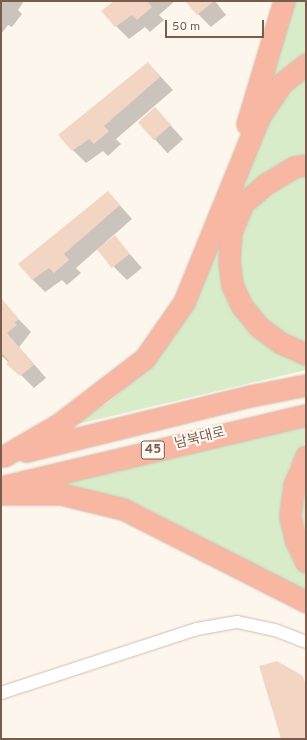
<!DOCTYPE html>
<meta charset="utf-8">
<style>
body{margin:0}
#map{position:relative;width:307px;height:740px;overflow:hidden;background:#fdf6ec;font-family:Overpass,"Noto Sans KR",sans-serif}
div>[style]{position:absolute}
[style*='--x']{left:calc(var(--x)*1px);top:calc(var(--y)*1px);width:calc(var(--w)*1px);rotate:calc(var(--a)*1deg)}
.green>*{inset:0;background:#d8ecc9}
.shadow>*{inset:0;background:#0003;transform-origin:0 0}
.building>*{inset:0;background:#f3d5c3;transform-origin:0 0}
.roads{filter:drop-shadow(0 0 1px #d1beb0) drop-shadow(0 0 1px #d1beb0)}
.street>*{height:12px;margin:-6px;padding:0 6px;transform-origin:6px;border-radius:6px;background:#fff}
.highway>*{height:21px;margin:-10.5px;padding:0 10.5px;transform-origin:10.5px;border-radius:10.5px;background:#f7b7a3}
span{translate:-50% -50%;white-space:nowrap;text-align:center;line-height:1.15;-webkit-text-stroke:4px #fffaf3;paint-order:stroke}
.shield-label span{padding:1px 3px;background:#fffaf3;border:1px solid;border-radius:3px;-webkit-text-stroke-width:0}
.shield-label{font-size:13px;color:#7a5c4d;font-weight:700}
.street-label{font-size:14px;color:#7a5c4d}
.frame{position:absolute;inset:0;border:2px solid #7a5c4d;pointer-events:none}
.scale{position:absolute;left:165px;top:20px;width:99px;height:18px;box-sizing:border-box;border:2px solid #7a5c4d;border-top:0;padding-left:5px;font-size:12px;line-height:14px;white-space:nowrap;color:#7a5c4d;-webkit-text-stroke:3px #fffaf3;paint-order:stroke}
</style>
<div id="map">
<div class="green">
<div style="clip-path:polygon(294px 1px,306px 1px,306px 55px,272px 83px,268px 81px)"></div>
<div style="clip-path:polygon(306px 71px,306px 158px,241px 197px,230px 291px,306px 359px,306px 370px,74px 425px,109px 402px,148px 367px,267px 114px)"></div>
<div style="clip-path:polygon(306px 172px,306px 348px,287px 340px,252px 308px,240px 282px,239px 247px,253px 207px,274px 187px)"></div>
<div style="clip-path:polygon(306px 426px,306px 441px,289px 468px,285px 484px,297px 565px,306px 576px,306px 592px,143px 507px,115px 497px,50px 484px)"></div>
<div style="clip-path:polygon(306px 479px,306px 535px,301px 511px)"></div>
</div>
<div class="shadow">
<div style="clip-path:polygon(1px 1px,24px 1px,18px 10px,22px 14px,12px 27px,8px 25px,1px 34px)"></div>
<div style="clip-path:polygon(115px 1px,175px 1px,159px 15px,164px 20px,150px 32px,145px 27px,129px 39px,116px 26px)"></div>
<div style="clip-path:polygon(185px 1px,215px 1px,226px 15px,211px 27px)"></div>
<div style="clip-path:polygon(148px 63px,173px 90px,116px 139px,121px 144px,108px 156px,103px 151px,86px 163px,73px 150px)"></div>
<div style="left:155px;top:108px;width:42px;height:21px;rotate:48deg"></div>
<div style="clip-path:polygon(108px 192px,132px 219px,76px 268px,81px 273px,67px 285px,62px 280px,45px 292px,32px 279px)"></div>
<div style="clip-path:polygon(115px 237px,142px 268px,127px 280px,114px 267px)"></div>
<div style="clip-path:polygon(5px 305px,31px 332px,19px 347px,46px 378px,34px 388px,3px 357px,1px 358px,1px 309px)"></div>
</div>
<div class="building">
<div style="clip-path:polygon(114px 1px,147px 1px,152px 7px,137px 20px,132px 15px,115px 27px,101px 11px)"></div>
<div style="clip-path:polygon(185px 1px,214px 1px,197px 15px)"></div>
<div style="clip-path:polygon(148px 62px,160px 77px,104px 126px,109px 131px,94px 144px,89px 139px,72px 151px,58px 135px)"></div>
<div style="left:155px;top:107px;width:24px;height:23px;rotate:48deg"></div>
<div style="clip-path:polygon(108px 191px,120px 205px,64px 254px,69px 260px,54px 273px,49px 268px,32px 280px,18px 264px)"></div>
<div style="left:115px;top:235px;width:24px;height:23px;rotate:52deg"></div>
<div style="clip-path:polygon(1px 298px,19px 319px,14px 323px,17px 325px,7px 333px,34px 365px,20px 376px,6px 364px,9px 361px,1px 352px)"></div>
<div style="clip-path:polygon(277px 661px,303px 676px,306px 686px,306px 739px,281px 739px,259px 666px)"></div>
</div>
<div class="roads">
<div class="street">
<div style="--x:1;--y:693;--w:206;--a:-18.1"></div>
<div style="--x:197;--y:629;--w:41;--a:-9.9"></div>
<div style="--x:237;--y:622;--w:39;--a:12"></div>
<div style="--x:275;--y:630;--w:33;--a:21"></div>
</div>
<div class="highway">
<div style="--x:247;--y:124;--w:128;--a:-73.3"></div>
<div style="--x:306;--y:165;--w:12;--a:171"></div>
<div style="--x:294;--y:167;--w:31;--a:149"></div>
<div style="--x:267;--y:183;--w:31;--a:140"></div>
<div style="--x:243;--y:203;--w:31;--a:112"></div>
<div style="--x:231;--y:232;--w:29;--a:94"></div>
<div style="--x:229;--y:261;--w:24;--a:83"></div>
<div style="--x:232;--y:285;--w:23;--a:65"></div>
<div style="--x:242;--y:306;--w:27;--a:51"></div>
<div style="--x:259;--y:327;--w:27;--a:36"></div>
<div style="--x:281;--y:343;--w:27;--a:24"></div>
<div style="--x:26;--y:451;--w:231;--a:-13.8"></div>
<div style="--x:250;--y:396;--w:57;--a:-11.1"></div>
<div style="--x:4;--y:456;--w:64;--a:-30.2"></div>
<div style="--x:59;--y:424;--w:108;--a:-37.5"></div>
<div style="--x:145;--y:358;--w:68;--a:-55.1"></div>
<div style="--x:184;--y:302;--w:200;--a:-67.9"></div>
<div style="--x:259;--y:117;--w:41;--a:-55.9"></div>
<div style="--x:282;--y:83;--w:31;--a:-38"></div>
<div style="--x:306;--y:456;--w:32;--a:112"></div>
<div style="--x:294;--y:486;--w:30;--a:98"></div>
<div style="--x:290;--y:516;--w:26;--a:77"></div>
<div style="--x:296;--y:541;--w:23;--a:65"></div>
<div style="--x:5;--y:486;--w:309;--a:-13.3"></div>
<div style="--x:1;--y:494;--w:60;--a:0"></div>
<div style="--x:61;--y:494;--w:64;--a:13.6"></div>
<div style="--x:123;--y:509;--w:205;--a:26.9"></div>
</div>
</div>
<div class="shield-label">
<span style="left:153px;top:450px">45</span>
</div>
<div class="street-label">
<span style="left:200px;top:439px;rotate:-14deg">남북대로</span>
</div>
<div class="frame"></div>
<div class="scale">50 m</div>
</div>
